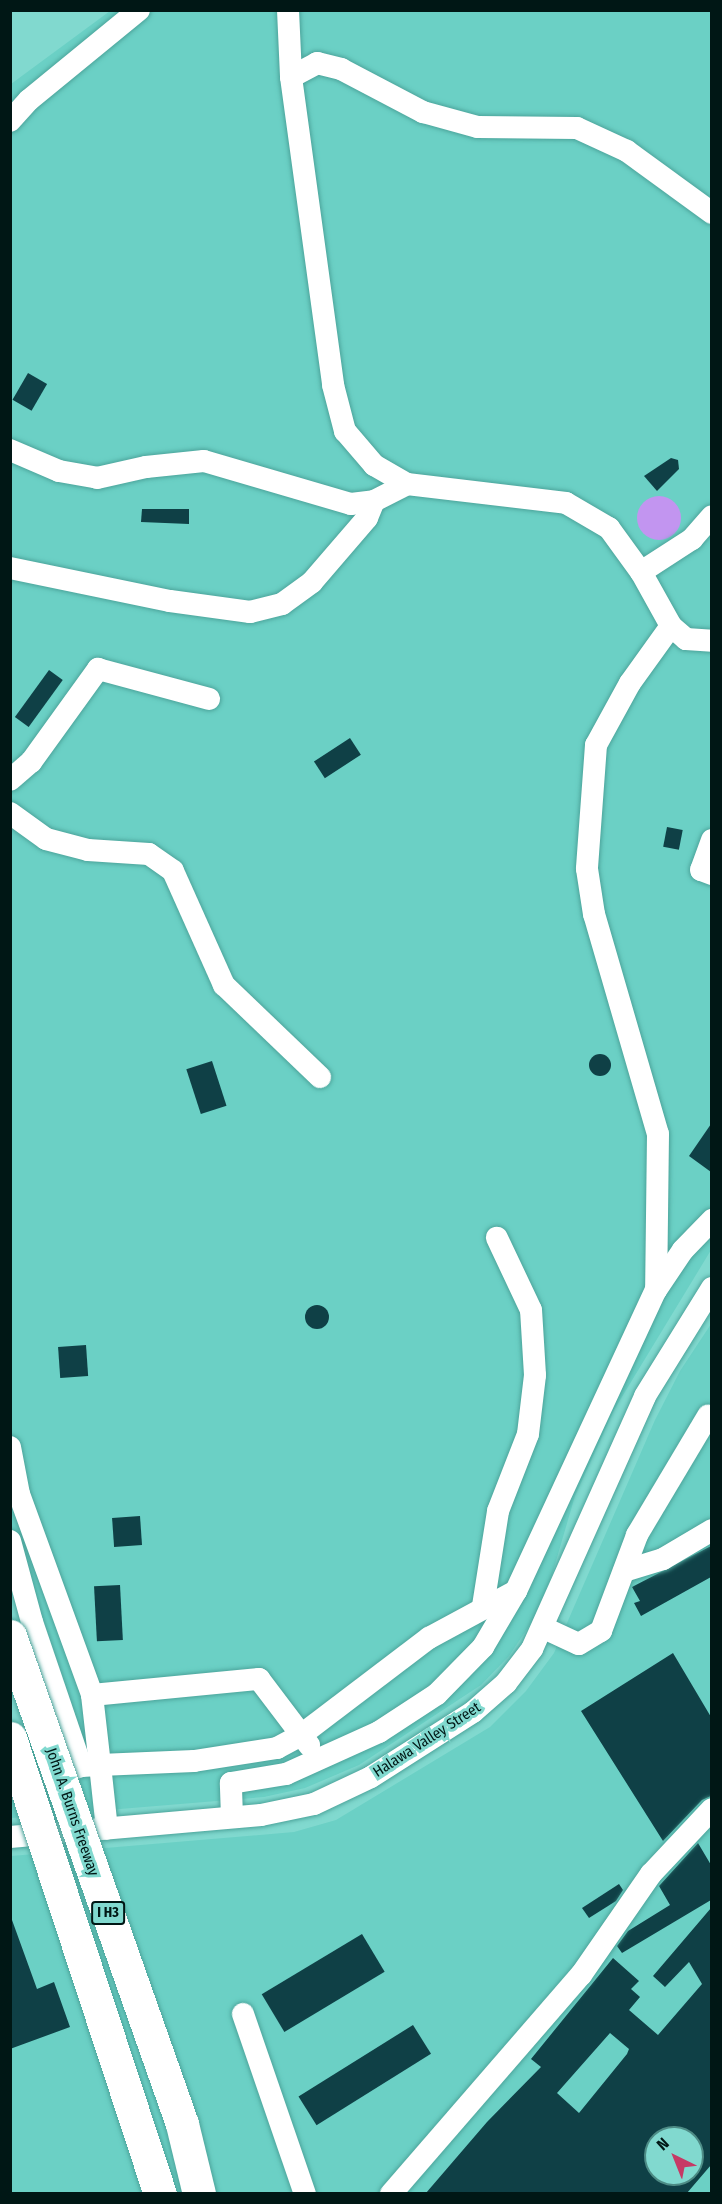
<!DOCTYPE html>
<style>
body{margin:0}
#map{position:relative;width:722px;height:2204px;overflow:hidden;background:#81d9cf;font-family:"Fira Sans Condensed",sans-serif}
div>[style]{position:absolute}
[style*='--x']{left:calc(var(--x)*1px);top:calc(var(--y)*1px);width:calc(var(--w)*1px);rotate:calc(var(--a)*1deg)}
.built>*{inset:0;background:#6bd0c5}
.water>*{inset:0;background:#c295f0}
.round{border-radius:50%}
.building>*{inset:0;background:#0f4046;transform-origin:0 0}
.roads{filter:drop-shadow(0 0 2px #4ca49b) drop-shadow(0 0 2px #4ca49b)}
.minor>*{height:22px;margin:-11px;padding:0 11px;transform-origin:11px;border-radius:11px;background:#fff}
.bridges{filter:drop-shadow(0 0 2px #4ca49b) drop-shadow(0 0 2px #4ca49b)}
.highway-bridge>*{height:33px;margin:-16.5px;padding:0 16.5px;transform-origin:16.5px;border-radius:16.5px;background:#fff}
span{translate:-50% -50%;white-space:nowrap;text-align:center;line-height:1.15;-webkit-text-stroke:6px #81d9cf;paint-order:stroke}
.shield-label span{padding:2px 4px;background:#81d9cf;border:2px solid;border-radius:4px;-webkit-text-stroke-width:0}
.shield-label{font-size:14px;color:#001715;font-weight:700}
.street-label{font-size:15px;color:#001715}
.frame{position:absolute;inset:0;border:12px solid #001715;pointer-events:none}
.north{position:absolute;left:644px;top:2126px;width:60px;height:60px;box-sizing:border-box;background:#81d9cf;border:2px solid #4d8b85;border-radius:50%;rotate:317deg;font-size:16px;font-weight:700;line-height:24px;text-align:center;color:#001715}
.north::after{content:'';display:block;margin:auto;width:21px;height:27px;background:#c63965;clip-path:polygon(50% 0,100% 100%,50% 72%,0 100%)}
</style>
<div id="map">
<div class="built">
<div style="clip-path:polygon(110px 11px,711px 11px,711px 1250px,614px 1410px,575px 1496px,551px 1578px,533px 1620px,509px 1656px,481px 1685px,359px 1765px,305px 1788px,264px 1797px,11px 1818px,11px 1773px,74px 1753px,11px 1579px,11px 84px)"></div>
<div style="clip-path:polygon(evenodd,711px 1324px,711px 2193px,11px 2194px,11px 1856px,294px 1832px,336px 1820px,490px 1727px,526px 1691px,554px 1653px,655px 1420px,680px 1371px,711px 1324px,656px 2138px,692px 2138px,692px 2174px,656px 2174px,656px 2138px)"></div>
</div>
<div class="water">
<div class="round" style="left:637px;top:496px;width:44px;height:44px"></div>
</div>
<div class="building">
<div style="left:28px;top:373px;width:22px;height:31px;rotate:30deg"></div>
<div style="clip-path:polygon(671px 458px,678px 460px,679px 469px,657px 491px,644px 476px)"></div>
<div style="clip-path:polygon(142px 509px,189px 509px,189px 524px,141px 522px)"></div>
<div style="left:49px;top:670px;width:17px;height:58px;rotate:36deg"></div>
<div style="left:350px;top:738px;width:20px;height:43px;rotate:57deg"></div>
<div style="left:667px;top:827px;width:16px;height:20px;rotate:11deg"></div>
<div class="round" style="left:589px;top:1054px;width:22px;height:22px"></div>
<div style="left:212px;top:1061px;width:47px;height:27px;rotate:72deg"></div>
<div style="clip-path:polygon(711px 1124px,711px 1172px,689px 1156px)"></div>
<div class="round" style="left:305px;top:1305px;width:24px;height:24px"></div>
<div style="left:86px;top:1345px;width:31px;height:28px;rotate:86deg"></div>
<div style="left:140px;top:1516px;width:29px;height:28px;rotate:86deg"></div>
<div style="clip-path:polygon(711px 1546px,711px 1577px,641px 1616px,634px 1603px,640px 1601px,632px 1587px)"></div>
<div style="left:120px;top:1585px;width:55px;height:26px;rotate:87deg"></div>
<div style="clip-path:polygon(673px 1653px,711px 1717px,711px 1796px,702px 1800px,663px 1841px,581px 1711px)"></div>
<div style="clip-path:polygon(698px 1843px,711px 1865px,711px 1900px,622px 1953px,617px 1946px,628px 1931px,670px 1905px,659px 1886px)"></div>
<div style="clip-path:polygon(619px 1884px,623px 1890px,616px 1901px,589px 1918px,582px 1908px)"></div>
<div style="clip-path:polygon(evenodd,711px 1908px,711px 2165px,687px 2193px,426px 2193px,487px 2122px,541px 2067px,531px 2059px,613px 1958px,639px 1981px,631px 1989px,640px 1997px,629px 2010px,658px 2035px,702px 1984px,689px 1962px,665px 1987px,653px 1976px,711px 1908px,610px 2033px,629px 2049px,627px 2054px,579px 2113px,557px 2093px,610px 2033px,711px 1908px,656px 2138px,692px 2138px,692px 2174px,656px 2174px,656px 2138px)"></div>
<div style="clip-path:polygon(12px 1920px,37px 1989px,54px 1982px,70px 2027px,10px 2049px)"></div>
<div style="left:362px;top:1934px;width:44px;height:117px;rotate:59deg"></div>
<div style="left:413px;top:2025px;width:34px;height:135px;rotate:58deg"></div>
</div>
<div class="roads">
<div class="minor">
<div style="--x:288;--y:10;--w:67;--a:87.4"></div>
<div style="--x:291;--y:77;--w:311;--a:82.2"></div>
<div style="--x:333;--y:385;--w:48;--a:75.4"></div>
<div style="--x:345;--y:431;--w:45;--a:49.5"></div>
<div style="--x:374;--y:465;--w:38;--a:30"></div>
<div style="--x:407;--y:484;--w:160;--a:6.8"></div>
<div style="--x:566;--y:503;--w:50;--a:30.2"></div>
<div style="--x:609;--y:528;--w:54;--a:54"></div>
<div style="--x:641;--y:572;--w:62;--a:60.9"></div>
<div style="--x:671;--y:626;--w:70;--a:125.7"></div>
<div style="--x:630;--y:683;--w:71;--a:118.7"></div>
<div style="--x:596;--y:745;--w:124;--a:94.2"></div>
<div style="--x:587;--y:869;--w:46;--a:81.2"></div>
<div style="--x:594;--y:914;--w:229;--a:73.8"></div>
<div style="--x:658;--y:1134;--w:156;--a:90.7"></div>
<div style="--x:291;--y:77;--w:30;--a:-28"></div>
<div style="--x:317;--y:63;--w:25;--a:14"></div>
<div style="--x:341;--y:69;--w:93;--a:27.7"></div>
<div style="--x:423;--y:112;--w:57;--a:15.3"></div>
<div style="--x:478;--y:127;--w:99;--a:0.6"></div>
<div style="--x:577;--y:128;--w:55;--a:24.7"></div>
<div style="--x:627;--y:151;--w:105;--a:36.1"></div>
<div style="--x:10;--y:121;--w:28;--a:-48"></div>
<div style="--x:29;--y:100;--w:142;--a:-39.3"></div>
<div style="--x:10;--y:450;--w:53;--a:23.2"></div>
<div style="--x:59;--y:471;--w:39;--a:10"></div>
<div style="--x:97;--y:478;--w:50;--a:-12.7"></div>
<div style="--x:146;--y:467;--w:58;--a:-5.9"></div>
<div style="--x:204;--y:461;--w:153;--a:16.3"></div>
<div style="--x:351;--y:504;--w:23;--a:-7"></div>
<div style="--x:374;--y:501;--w:37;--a:-27"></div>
<div style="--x:10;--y:568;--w:163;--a:11.7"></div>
<div style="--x:170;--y:601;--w:81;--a:7.8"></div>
<div style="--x:250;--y:612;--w:33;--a:-14"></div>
<div style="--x:282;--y:604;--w:37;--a:-36"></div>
<div style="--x:312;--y:582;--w:84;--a:-49.3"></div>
<div style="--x:367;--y:518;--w:18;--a:-68"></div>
<div style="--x:641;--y:572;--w:61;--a:-32.9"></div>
<div style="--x:692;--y:539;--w:30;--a:-49"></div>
<div style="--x:671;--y:626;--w:20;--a:41"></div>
<div style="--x:686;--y:639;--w:26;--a:4"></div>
<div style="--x:10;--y:780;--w:28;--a:-41"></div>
<div style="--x:31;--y:762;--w:115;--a:-54.2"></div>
<div style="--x:98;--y:669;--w:115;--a:15.1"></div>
<div style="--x:10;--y:813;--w:44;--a:35.8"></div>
<div style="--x:46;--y:839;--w:43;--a:14.7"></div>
<div style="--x:88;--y:850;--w:61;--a:3.8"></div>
<div style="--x:149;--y:854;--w:29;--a:35"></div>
<div style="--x:173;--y:871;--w:125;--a:65.9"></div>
<div style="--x:224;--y:985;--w:133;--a:43.8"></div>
<div style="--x:712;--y:840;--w:32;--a:110"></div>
<div style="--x:701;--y:870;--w:12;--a:20"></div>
<div style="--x:10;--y:1447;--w:48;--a:79.2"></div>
<div style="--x:19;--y:1494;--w:214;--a:70"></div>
<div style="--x:92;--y:1695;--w:70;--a:83.5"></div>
<div style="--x:100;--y:1765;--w:94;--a:-2.4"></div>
<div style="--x:194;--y:1761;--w:84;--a:-8.9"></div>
<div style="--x:277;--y:1748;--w:27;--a:-28"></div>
<div style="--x:301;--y:1735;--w:161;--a:-37.2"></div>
<div style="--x:429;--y:1638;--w:99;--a:-28.4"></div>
<div style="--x:10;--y:1541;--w:84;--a:74.8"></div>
<div style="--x:32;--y:1622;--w:152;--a:71.2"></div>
<div style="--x:624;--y:1571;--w:41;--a:-17.1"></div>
<div style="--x:663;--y:1559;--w:57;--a:-30.6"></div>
<div style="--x:483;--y:1606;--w:96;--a:-81"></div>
<div style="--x:498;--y:1511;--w:83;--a:-68.7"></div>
<div style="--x:528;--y:1434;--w:59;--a:-83.2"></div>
<div style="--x:535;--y:1375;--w:65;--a:-93.5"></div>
<div style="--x:531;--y:1310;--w:80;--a:-115.3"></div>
<div style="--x:544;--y:1628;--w:38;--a:25"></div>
<div style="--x:579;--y:1644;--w:26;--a:-31"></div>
<div style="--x:601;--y:1631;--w:103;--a:-69.4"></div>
<div style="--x:637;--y:1535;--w:139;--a:-59.2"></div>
<div style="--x:92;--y:1695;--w:168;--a:-5.5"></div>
<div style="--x:259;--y:1679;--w:83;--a:52.9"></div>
<div style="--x:12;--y:1789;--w:73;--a:-18.4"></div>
<div style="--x:81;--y:1766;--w:19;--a:-3"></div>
<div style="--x:100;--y:1765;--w:64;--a:83.8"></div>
<div style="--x:232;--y:1817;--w:34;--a:-92"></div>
<div style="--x:231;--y:1783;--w:56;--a:-9.3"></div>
<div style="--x:286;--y:1774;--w:102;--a:-24.3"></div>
<div style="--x:379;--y:1732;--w:69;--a:-33.2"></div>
<div style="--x:437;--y:1694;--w:66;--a:-45.6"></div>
<div style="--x:483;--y:1647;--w:65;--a:-59.5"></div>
<div style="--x:516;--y:1591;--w:332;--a:-65.1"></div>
<div style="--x:656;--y:1290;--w:48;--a:-56"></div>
<div style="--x:683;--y:1250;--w:42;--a:-46"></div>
<div style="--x:10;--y:1837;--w:252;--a:-5"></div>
<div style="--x:261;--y:1815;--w:54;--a:-11.7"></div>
<div style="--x:314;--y:1804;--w:63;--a:-25.3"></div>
<div style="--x:371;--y:1777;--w:121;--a:-32.5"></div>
<div style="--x:473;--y:1712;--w:44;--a:-41.3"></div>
<div style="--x:506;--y:1683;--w:43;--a:-52.6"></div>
<div style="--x:532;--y:1649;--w:277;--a:-65.9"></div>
<div style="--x:645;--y:1396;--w:127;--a:-58.2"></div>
<div style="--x:243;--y:2014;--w:190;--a:71"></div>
<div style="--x:391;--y:2194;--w:290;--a:-49.1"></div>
<div style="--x:581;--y:1975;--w:123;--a:-55.3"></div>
<div style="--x:651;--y:1874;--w:89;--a:-46.8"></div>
</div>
</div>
<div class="bridges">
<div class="highway-bridge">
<div style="--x:10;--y:1636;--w:517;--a:70.58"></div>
<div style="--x:182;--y:2124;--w:72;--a:76.3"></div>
<div style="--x:10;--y:1738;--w:480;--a:71.8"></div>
</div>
</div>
<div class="shield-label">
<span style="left:108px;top:1913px">I H3</span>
</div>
<div class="street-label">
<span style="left:427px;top:1740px;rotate:-33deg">Halawa Valley Street</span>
<span style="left:72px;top:1812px;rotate:71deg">John A. Burns Freeway</span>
</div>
<div class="frame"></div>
<div class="north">N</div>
</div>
